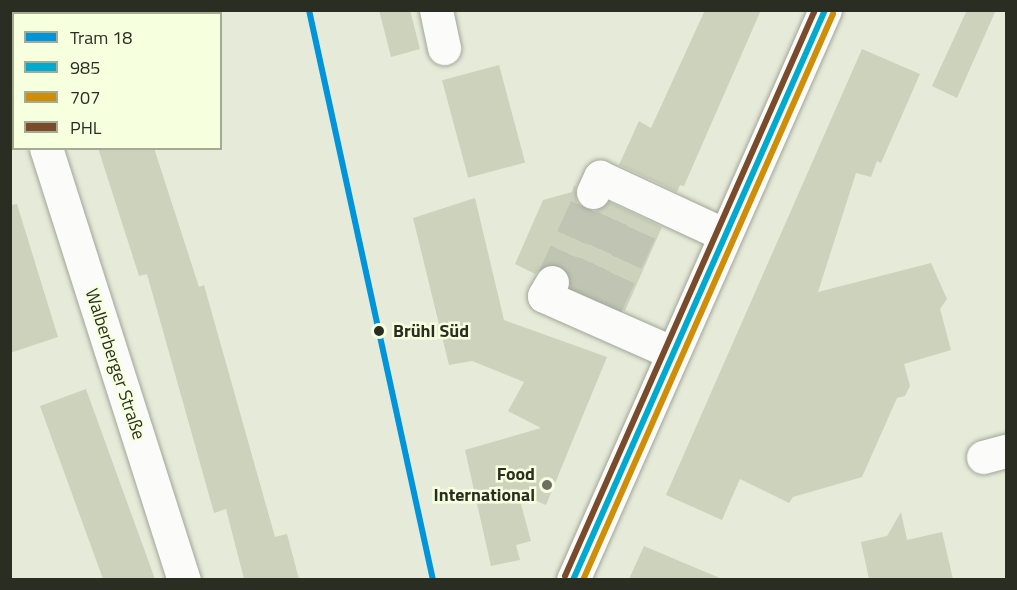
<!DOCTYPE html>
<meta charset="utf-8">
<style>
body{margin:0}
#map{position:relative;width:1017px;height:590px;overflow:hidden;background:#e6ead8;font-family:"Titillium Web",sans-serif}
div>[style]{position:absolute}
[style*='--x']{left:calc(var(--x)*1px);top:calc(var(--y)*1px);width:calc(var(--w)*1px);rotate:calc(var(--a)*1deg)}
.building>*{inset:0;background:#cdd2bc;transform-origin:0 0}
.minor-tunnel>*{height:33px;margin-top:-16.5px;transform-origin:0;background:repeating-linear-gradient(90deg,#c0c4b3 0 33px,transparent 0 49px)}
.roads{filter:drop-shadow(0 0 2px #a2a598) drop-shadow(0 0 2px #a2a598)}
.minor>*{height:33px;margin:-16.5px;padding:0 16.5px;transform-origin:16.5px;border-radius:16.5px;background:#fbfcf9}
.bus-1>*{height:6px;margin:-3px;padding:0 3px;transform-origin:3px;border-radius:3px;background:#00a9ce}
.bus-2>*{height:6px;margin:-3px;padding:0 3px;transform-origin:3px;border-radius:3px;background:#ce8e07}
.bus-3>*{height:6px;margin:-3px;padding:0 3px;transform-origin:3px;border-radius:3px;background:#7a4b2a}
.tram-1>*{height:6px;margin:-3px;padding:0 3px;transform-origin:3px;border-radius:3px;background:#0095da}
.dots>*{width:16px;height:16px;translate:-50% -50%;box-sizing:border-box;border:3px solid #f6ffde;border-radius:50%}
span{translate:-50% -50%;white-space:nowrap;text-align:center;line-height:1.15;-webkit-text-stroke:5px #f6ffde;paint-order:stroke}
.stop-label{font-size:18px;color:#2a2d21;font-weight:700}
.left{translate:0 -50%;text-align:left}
.street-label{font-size:18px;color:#2a2d21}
.poi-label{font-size:18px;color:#2a2d21;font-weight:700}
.right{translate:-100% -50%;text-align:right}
.frame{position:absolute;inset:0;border:12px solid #2a2d21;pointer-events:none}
.legend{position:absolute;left:12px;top:12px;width:210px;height:138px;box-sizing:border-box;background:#f6ffde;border:2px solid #a4ab92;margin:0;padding:8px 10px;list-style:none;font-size:18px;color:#2a2d21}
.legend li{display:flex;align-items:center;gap:12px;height:30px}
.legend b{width:30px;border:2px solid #a4ab92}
</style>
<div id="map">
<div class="building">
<div style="clip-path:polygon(379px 10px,410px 10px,420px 49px,391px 57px)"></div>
<div style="clip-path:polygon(705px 10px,761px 10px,684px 186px,680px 185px,677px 192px,619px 165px,639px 121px,651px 128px)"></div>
<div style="clip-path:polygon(967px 10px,996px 10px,957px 98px,932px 86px)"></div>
<div style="clip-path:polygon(862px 49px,920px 74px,881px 163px,877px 161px,871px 177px,856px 173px,818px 292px,931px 263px,947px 299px,940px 309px,951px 350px,904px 364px,910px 386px,905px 396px,897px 398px,862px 477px,793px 497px,789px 503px,740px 479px,722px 520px,666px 495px)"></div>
<div style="left:499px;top:65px;width:101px;height:59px;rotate:75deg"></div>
<div style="clip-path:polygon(98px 148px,154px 148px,199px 287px,204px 285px,275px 537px,287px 534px,299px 579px,244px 579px,226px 509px,214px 513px,147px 274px,139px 276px)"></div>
<div style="clip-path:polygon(575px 184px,577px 202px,585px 209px,595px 211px,609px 202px,662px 227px,625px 311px,570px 287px,568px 273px,561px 266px,543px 266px,535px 274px,515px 264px,543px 200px,572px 192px)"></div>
<div style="clip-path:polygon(475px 198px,504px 320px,607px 357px,546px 505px,518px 493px,531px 541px,516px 545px,520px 560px,491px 566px,465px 450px,541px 428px,508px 411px,524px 382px,472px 361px,449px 365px,413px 218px)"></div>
<div style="clip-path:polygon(17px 204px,58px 337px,10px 353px,10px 205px)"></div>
<div style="clip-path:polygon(86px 389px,127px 502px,155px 579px,103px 579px,40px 406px)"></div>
<div style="clip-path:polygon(901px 512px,907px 540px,942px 532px,953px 579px,869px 579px,861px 542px,887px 536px)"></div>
<div style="clip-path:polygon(644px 546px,722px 579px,629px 579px)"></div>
</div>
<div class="minor-tunnel">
<div style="--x:552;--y:282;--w:99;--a:-65.5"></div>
<div style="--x:579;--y:293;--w:98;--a:-66"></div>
<div style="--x:606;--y:306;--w:99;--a:-65.5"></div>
</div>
<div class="roads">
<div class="minor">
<div style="--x:436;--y:10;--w:39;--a:78"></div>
<div style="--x:10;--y:39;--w:11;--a:68"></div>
<div style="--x:46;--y:148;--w:454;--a:72.3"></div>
<div style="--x:593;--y:192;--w:17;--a:-65"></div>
<div style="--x:600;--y:177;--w:136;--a:24.9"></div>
<div style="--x:552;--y:282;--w:16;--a:120"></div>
<div style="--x:544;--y:296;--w:139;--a:23.8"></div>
<div style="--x:983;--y:457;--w:24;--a:-15"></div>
<div style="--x:573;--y:580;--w:623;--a:-66.15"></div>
</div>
</div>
<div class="bus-1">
<div style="--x:573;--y:580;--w:623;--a:-66.15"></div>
</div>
<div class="bus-2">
<div style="--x:583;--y:580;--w:619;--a:-66.17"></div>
</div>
<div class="bus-3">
<div style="--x:565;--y:576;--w:619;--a:-66.17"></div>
</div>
<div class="tram-1">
<div style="--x:309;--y:10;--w:583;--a:77.73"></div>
</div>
<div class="dots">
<div style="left:379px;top:331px;background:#2a2d21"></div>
<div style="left:547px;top:485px;background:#6c6f61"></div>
</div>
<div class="stop-label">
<span class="left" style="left:393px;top:331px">Brühl Süd</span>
</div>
<div class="street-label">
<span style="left:115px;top:364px;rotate:72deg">Walberberger Straße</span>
</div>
<div class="poi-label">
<span class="right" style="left:535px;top:485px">Food<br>International</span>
</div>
<div class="frame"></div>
<ul class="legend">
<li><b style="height:8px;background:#0095da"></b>Tram 18</li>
<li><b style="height:8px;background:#00a9ce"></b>985</li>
<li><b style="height:8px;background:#ce8e07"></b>707</li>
<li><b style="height:8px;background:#7a4b2a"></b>PHL</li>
</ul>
</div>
